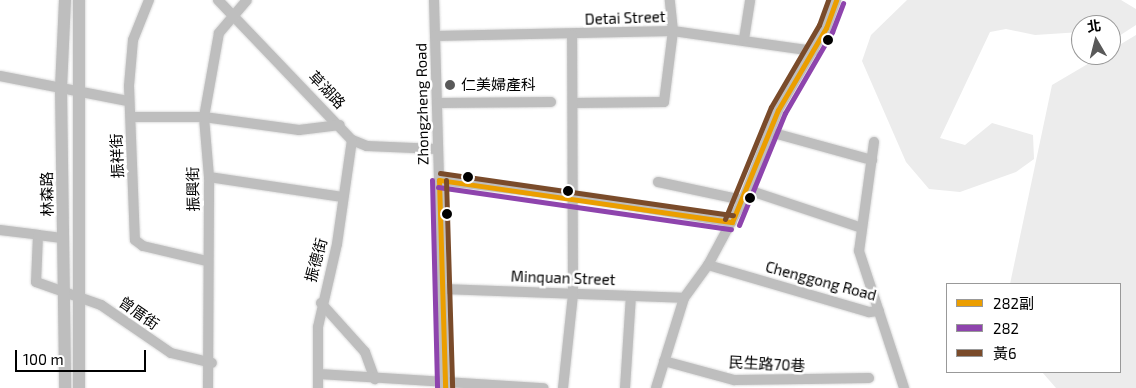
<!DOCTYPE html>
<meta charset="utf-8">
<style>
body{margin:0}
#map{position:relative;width:1136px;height:388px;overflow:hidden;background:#fff;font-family:"Exo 2","Noto Sans TC",sans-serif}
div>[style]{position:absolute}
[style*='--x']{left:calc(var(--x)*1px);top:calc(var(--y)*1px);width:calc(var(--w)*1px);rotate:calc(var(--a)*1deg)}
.green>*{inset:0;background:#ececec}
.roads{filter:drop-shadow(0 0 1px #dbdbdb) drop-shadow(0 0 1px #dbdbdb)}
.minor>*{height:10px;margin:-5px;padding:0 5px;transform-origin:5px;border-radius:5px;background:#bebebe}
.major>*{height:12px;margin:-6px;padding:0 6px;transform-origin:6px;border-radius:6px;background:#bebebe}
.bus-1>*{height:5px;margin:-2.5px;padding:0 2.5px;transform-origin:2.5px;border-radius:2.5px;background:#eb9e00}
.bus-2>*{height:5px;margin:-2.5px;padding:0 2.5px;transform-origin:2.5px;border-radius:2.5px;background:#8e44ad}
.bus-3>*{height:5px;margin:-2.5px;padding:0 2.5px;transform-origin:2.5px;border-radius:2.5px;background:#7a4b2a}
.dots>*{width:14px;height:14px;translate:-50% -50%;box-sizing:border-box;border:2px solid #fff;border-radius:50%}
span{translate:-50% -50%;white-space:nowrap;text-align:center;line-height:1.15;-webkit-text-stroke:5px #fff;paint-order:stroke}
.street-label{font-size:15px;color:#000}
.poi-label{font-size:15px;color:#000}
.left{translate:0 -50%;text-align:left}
.legend{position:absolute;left:946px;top:283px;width:175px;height:90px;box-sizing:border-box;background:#fff;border:1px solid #999;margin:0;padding:6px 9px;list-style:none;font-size:15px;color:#000}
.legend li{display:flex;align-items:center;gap:10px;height:25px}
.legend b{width:25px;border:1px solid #999}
.north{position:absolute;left:1071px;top:15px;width:50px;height:50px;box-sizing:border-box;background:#fff;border:1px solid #999;border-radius:50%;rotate:352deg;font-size:14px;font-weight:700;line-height:20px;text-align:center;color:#000}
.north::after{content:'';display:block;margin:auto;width:18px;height:22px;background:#595959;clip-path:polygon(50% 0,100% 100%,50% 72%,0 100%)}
.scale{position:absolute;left:15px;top:350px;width:131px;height:22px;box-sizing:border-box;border:2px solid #000;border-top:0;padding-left:6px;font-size:15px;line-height:18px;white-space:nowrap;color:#000;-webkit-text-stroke:4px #fff;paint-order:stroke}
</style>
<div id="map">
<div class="green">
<div style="clip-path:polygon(907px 0,1121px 0,1136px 9px,1136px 25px,1119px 36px,1111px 35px,1111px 25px,1081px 25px,1081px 32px,1035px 35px,1006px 29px,990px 32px,940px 138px,965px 145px,992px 123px,1033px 135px,1034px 159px,1016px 172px,960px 192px,929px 189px,906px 162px,862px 61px,871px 35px)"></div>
<div style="clip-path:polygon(1136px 35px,1136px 388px,1056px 388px,1042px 372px,1120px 372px,1120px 284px,1010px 284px,1052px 85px,1103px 55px,1111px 55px,1111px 50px)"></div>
</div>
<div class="roads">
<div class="minor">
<div style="--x:149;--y:0;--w:43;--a:111.8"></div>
<div style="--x:133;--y:40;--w:46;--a:95"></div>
<div style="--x:129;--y:86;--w:154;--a:87.8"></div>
<div style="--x:135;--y:240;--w:10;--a:37"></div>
<div style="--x:143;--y:246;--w:66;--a:13.2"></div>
<div style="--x:218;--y:0;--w:194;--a:46.3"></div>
<div style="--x:352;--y:140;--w:16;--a:22"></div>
<div style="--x:367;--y:146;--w:70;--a:2.5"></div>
<div style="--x:434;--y:0;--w:388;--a:88.4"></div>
<div style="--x:435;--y:36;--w:238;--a:-1.2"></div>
<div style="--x:673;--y:31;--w:142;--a:8.1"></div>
<div style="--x:744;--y:39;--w:39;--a:-81"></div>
<div style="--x:0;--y:76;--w:130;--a:11.1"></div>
<div style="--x:438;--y:103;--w:113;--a:-0.5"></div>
<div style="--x:573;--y:103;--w:91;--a:-0.6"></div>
<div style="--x:664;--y:102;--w:72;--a:-82.8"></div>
<div style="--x:673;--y:31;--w:31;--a:-96"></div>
<div style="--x:131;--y:117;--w:73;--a:0"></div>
<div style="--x:204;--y:117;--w:96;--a:7.8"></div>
<div style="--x:299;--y:130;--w:41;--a:-7"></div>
<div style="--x:770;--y:132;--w:106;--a:15.4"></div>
<div style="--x:874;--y:142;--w:110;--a:97.8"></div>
<div style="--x:859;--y:251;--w:144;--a:71.8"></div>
<div style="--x:209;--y:177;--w:135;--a:8.5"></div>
<div style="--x:439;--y:180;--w:135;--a:6.8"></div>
<div style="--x:573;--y:196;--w:161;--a:9.3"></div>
<div style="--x:658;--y:182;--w:87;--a:12"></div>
<div style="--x:748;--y:190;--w:117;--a:18.4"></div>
<div style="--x:0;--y:230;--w:38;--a:7"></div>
<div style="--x:38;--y:235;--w:47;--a:92.4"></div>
<div style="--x:36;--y:282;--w:69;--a:19.5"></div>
<div style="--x:101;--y:305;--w:85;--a:34.4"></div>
<div style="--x:171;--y:353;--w:42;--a:13.7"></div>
<div style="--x:38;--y:235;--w:26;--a:7"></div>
<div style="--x:708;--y:265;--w:168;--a:16.3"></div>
<div style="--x:869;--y:312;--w:10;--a:-6"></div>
<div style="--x:441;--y:289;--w:243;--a:2.1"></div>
<div style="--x:321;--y:303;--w:66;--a:48.1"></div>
<div style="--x:365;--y:352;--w:29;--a:70"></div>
<div style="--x:664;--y:361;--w:73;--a:15.2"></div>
<div style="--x:734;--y:380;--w:135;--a:-0.8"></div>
<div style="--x:319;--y:374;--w:225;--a:3.6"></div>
<div style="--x:208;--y:388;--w:211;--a:-89.7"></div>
<div style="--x:209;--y:177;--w:60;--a:-94.8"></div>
<div style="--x:204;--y:117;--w:85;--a:-79.9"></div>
<div style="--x:219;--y:33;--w:43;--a:-49.7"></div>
<div style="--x:318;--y:388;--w:61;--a:-90"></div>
<div style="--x:318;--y:327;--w:85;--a:-77.1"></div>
<div style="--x:337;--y:244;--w:105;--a:-81.8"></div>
<div style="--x:563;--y:388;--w:95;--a:-83.9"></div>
<div style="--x:573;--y:294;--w:259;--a:-90.2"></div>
<div style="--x:625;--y:388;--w:92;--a:-86.3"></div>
<div style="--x:656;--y:388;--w:94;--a:-72.7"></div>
<div style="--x:684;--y:298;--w:41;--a:-54"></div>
<div style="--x:708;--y:265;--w:74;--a:-61.7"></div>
<div style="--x:743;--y:200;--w:97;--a:-68.7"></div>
<div style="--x:778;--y:110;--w:95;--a:-59.7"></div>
<div style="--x:826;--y:28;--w:30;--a:-70"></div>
</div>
<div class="major">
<div style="--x:65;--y:0;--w:88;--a:92.6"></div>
<div style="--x:61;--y:88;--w:300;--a:89.2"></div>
<div style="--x:79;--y:388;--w:388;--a:-90"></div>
</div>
</div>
<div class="bus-1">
<div style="--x:439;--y:180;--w:296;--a:8.2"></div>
<div style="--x:439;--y:180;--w:208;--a:88.3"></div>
<div style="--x:732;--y:222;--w:121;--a:-67.7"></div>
<div style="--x:778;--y:110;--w:95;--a:-59.7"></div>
<div style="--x:826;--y:28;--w:30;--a:-70"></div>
</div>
<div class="bus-2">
<div style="--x:432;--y:180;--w:208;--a:88.6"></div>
<div style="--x:438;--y:187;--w:296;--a:8.2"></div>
<div style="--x:739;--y:225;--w:121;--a:-67.7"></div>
<div style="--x:785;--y:113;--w:94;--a:-59.9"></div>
<div style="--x:832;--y:32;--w:31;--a:-69"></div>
</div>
<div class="bus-3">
<div style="--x:440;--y:173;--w:296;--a:8.2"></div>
<div style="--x:446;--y:180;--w:208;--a:88.3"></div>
<div style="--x:725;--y:219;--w:121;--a:-67.7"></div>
<div style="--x:771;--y:107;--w:95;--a:-59.7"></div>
<div style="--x:819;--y:25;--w:27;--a:-70"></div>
</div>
<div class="dots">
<div style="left:828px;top:40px;background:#000"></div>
<div style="left:450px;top:85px;background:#595959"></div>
<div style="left:468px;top:177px;background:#000"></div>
<div style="left:568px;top:191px;background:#000"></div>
<div style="left:750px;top:198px;background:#000"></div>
<div style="left:447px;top:214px;background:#000"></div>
</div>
<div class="street-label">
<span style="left:625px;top:18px;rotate:-2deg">Detai Street</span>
<span style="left:327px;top:90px;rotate:46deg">草湖路</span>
<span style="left:422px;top:104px;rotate:-91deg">Zhongzheng Road</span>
<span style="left:117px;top:156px;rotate:-92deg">振祥街</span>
<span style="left:193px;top:189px;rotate:-91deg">振興街</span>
<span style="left:47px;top:194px;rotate:-91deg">林森路</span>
<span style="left:316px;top:260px;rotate:-75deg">振德街</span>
<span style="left:563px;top:278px;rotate:2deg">Minquan Street</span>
<span style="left:821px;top:281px;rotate:15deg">Chenggong Road</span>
<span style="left:139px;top:313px;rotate:35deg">曾厝街</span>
<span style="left:767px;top:364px;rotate:3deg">民生路70巷</span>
</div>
<div class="poi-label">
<span class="left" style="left:461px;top:85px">仁美婦產科</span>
</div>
<ul class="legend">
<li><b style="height:6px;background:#eb9e00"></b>282副</li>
<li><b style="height:6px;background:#8e44ad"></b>282</li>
<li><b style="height:6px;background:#7a4b2a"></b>黃6</li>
</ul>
<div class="north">北</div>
<div class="scale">100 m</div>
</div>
